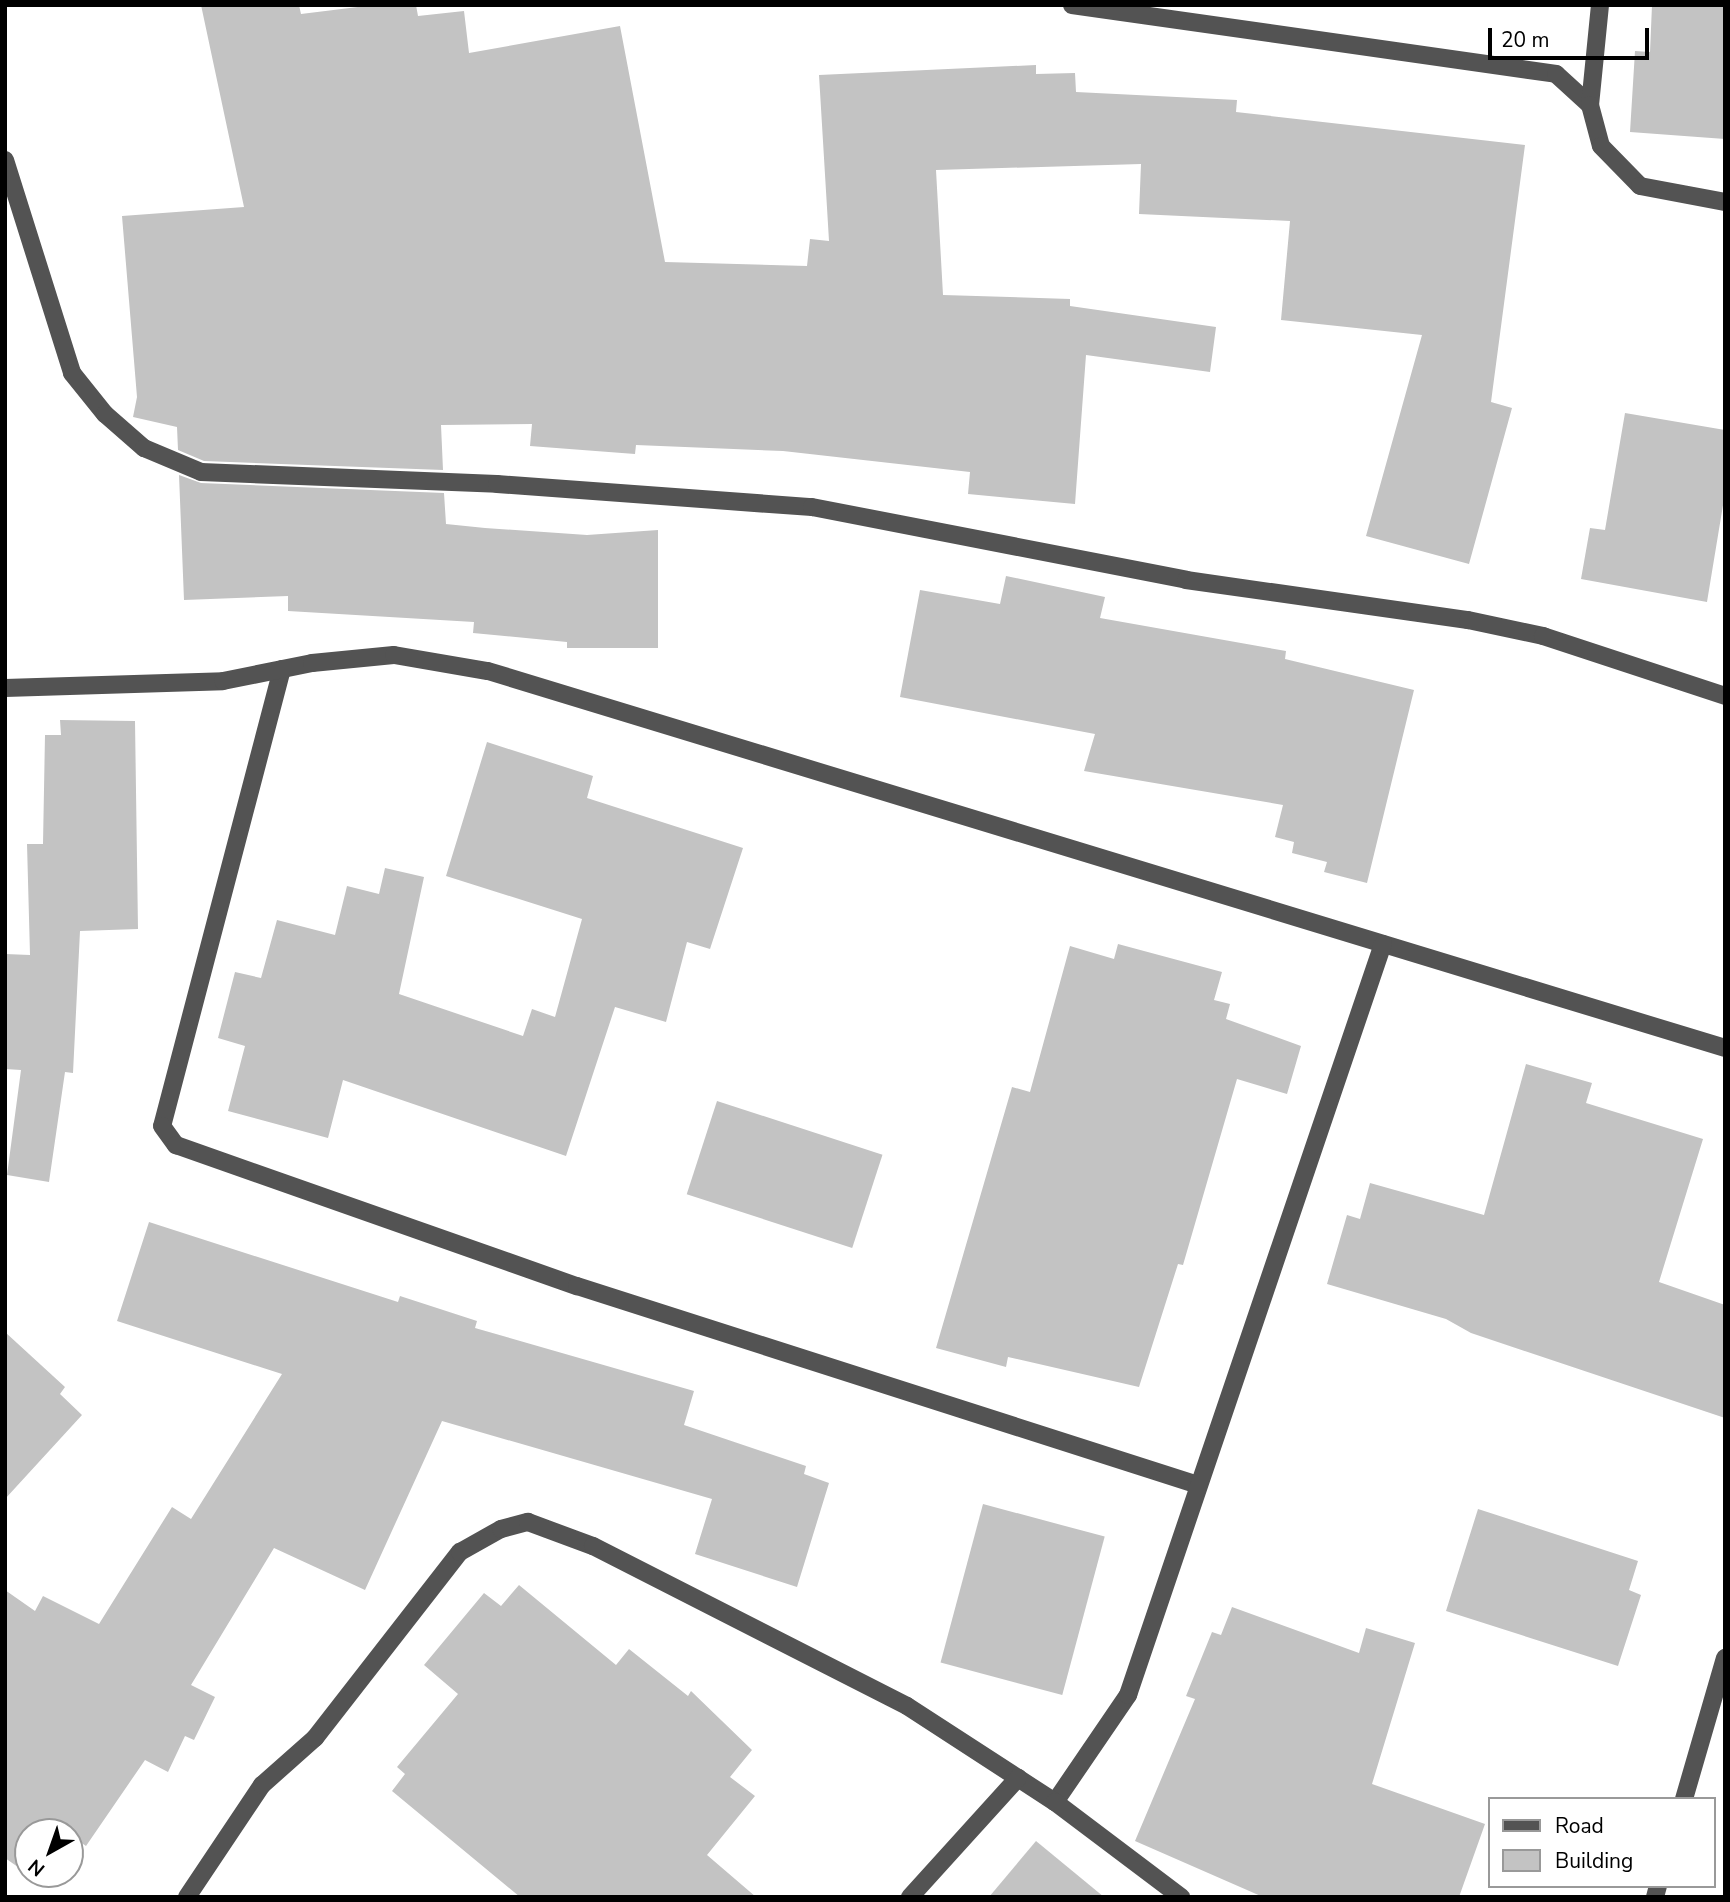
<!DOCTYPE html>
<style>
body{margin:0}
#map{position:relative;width:1730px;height:1902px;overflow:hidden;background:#fff;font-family:"Nunito Sans",sans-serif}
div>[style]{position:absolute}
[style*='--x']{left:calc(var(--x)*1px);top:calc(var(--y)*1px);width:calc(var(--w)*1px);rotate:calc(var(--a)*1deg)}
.building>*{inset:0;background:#c3c3c3;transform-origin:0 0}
.minor>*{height:18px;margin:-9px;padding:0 9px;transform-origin:9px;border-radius:9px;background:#535353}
span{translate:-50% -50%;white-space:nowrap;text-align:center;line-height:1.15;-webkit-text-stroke:7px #fff;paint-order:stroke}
.frame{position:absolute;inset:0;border:7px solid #000;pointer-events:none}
.legend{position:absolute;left:1488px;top:1797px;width:228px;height:91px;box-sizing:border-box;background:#fff;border:2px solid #999;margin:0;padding:9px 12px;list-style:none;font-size:21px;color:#000}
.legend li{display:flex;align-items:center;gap:14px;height:35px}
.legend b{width:35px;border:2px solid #999}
.north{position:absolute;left:14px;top:1818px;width:70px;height:70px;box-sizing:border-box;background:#fff;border:2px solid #999;border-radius:50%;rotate:220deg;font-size:19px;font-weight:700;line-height:28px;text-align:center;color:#000}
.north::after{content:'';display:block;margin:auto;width:24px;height:32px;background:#000;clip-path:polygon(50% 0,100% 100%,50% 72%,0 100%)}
.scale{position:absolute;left:1488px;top:28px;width:161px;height:32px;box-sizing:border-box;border:4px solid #000;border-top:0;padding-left:9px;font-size:21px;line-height:24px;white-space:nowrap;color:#000;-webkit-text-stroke:5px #fff;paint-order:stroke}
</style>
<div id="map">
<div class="building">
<div style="clip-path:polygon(201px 5px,299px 5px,301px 14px,374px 5px,416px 5px,418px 16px,464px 11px,469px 53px,620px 26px,665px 262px,807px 266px,810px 239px,829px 241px,819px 75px,1036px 65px,1036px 74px,1075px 73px,1076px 92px,1237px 100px,1236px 112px,1525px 145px,1491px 402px,1512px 408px,1469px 564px,1366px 536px,1422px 335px,1281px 320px,1290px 221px,1139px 214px,1141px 164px,936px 170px,943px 295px,1070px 299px,1070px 306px,1216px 327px,1210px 372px,1086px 355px,1075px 504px,968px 494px,970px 472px,783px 451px,636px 445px,635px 454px,530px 446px,532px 424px,441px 425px,443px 470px,204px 461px,178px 450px,177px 427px,133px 417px,137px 397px,122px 216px,244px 207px)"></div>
<div style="clip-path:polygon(1652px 5px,1725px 5px,1725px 139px,1630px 132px,1635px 51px,1650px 52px)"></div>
<div style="clip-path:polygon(1625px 413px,1725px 430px,1725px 493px,1707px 602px,1581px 579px,1590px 528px,1605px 530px)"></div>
<div style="clip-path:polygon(179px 475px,201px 483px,444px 493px,446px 524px,485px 528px,587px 535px,658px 530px,658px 648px,567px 648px,567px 642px,473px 633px,474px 622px,288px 611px,288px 596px,184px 600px)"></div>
<div style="clip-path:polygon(1006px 576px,1105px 597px,1100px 618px,1286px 651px,1285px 659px,1414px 690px,1367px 883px,1324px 872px,1327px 862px,1292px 853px,1294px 842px,1275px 837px,1283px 805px,1084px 771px,1095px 734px,900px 697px,920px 590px,1000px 604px)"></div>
<div style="clip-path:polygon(60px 720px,135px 721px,138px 929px,80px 931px,73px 1073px,65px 1072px,49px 1182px,7px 1175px,21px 1070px,5px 1069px,5px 954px,30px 955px,27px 844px,43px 844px,45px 735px,61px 735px)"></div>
<div style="clip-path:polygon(487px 742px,593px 776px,587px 798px,743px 848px,710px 949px,687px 942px,666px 1022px,615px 1007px,566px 1156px,343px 1080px,328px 1138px,228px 1111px,245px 1046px,218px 1038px,235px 972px,261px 978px,277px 920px,335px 935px,347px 886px,379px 894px,385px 868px,424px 877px,399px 994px,523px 1036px,532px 1009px,555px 1017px,582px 919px,446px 876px)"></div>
<div style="clip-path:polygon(1118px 944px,1222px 972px,1214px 1000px,1230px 1004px,1226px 1019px,1301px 1046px,1287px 1094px,1237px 1079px,1183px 1265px,1178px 1264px,1139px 1387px,1008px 1357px,1006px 1367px,936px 1348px,1012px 1087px,1030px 1092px,1070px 946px,1114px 959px)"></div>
<div style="clip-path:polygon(1526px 1064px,1592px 1083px,1586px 1103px,1703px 1139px,1659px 1282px,1725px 1305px,1725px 1418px,1471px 1333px,1446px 1319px,1327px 1284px,1347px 1215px,1360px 1219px,1370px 1183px,1484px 1215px)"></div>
<div style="left:717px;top:1101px;width:174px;height:98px;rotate:18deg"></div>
<div style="clip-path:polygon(149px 1222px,398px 1302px,400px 1296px,477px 1321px,475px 1328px,694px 1391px,684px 1425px,806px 1466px,804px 1474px,829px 1483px,797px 1587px,695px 1554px,712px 1499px,442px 1421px,365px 1590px,274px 1548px,191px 1685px,215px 1697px,194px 1740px,185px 1736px,168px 1772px,145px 1760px,86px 1846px,76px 1839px,70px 1848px,70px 1832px,28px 1832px,28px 1874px,5px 1858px,5px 1590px,35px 1611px,43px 1596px,99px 1624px,172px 1507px,191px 1519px,282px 1374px,117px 1321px)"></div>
<div style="clip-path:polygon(5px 1332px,65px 1387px,60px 1394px,82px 1415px,5px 1499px)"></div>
<div style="left:983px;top:1504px;width:126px;height:164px;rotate:15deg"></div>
<div style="clip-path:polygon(1478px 1509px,1638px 1561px,1629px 1590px,1641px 1595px,1618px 1666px,1446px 1611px)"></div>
<div style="clip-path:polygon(519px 1585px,616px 1665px,629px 1649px,688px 1696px,691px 1691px,752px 1750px,730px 1777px,755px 1796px,707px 1855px,756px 1897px,520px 1897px,392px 1791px,405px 1774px,397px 1767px,458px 1694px,424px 1665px,484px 1593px,501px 1606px)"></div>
<div style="clip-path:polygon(1232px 1607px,1359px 1653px,1366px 1628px,1415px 1643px,1372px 1784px,1485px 1824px,1459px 1897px,1263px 1897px,1135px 1841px,1195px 1699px,1186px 1696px,1212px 1632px,1221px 1635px)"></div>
<div style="clip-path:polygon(1036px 1841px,1104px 1897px,989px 1897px)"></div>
</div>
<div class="minor">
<div style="--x:1072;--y:5;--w:489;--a:8.1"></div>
<div style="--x:1556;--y:74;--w:46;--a:42.4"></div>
<div style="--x:1600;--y:5;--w:100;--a:95.7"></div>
<div style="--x:1590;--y:105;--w:42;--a:75"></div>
<div style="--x:1601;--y:146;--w:56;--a:45.7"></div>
<div style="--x:1640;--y:186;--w:86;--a:10.7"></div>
<div style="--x:5;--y:160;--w:223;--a:72.5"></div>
<div style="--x:72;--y:373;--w:53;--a:51.2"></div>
<div style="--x:105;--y:414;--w:52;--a:41.1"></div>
<div style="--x:144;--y:448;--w:62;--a:22.8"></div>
<div style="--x:201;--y:472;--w:296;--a:2.3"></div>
<div style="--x:497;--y:484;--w:316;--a:4.2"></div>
<div style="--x:812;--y:507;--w:381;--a:11"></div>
<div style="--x:1186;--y:580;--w:285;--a:8.1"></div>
<div style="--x:1468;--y:620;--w:77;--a:12"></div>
<div style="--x:1543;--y:636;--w:192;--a:18.2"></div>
<div style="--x:282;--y:669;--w:472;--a:104.7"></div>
<div style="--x:162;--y:1126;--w:24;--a:54"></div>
<div style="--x:176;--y:1145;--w:425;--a:19.4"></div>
<div style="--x:577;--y:1286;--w:649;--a:17.76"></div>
<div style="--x:5;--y:688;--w:218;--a:-1.8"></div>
<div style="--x:223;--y:681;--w:91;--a:-11.4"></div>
<div style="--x:312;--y:663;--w:82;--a:-5.6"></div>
<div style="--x:394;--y:655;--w:95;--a:9.7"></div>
<div style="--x:488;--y:671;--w:1293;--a:16.95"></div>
<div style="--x:1684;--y:1799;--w:147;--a:-73.8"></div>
<div style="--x:1055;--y:1802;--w:130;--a:-55.7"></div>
<div style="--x:1128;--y:1695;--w:793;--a:-71.25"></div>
<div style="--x:187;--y:1897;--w:135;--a:-56.2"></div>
<div style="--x:262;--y:1785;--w:71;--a:-41.6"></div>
<div style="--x:315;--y:1738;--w:236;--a:-52.1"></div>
<div style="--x:460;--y:1552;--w:47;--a:-29.3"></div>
<div style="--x:501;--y:1529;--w:28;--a:-15"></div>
<div style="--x:528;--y:1522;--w:69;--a:20.3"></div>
<div style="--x:593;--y:1546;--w:352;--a:27"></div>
<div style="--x:907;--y:1706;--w:176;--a:33"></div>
<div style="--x:1055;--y:1802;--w:158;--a:37"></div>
<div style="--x:910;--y:1897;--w:161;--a:-47.8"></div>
<div style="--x:1655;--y:1897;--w:11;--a:-75"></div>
</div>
<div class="frame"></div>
<ul class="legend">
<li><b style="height:9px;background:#535353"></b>Road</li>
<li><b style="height:19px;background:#c3c3c3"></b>Building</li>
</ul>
<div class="north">N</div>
<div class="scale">20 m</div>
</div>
